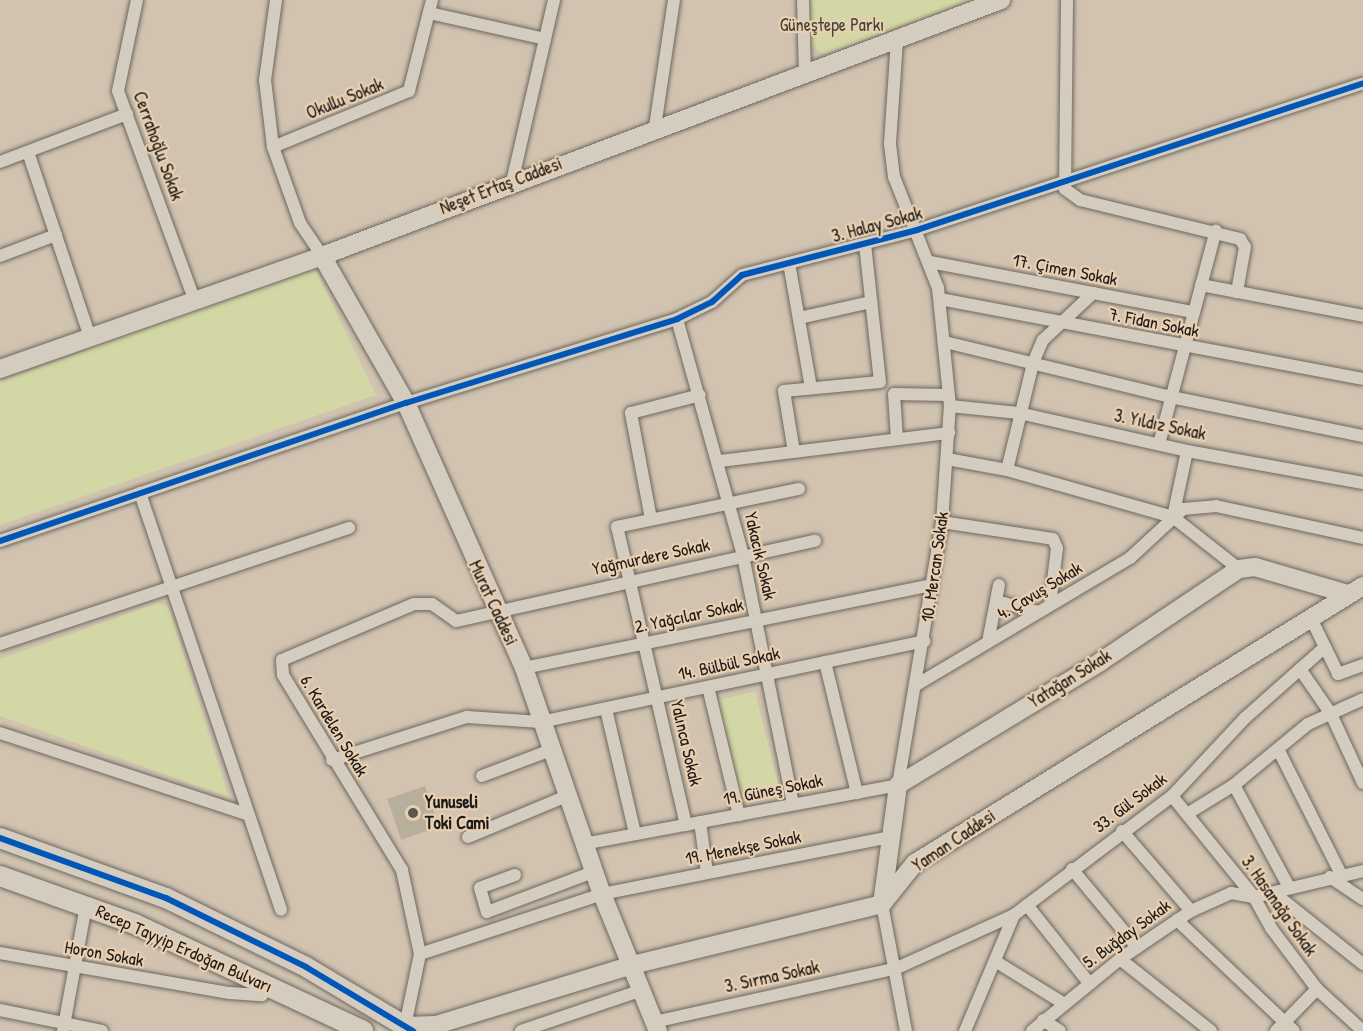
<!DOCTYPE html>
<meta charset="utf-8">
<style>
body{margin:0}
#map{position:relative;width:1363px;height:1031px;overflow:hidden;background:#d1c3b0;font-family:"Patrick Hand",sans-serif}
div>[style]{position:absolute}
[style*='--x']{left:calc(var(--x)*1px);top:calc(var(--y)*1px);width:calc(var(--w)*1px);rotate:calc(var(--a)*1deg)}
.green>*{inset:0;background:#d2d7a5;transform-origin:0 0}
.building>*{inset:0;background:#b8ae9c;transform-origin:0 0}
.roads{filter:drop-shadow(0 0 2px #6d675f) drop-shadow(0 0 2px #6d675f)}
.street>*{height:12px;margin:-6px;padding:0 6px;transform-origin:6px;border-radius:6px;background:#d5ccc0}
.secondary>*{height:18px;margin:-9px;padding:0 9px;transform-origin:9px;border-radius:9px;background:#d5ccc0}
.primary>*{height:20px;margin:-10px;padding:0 10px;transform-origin:10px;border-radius:10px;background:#d5ccc0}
.cycleway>*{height:6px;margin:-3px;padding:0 3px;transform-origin:3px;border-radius:3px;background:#0057b8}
.dots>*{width:16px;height:16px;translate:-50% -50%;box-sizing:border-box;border:3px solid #e9cfb0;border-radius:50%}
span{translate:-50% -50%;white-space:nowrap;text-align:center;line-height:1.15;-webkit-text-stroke:4.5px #e9cfb0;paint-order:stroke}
.park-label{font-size:18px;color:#414536}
.street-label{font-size:18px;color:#1c1c1c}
.poi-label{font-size:18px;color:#1c1c1c;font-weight:700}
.left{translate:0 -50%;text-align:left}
</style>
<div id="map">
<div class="green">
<div style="clip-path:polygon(807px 0,973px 0,826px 54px,809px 45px)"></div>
<div style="clip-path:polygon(314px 266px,376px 395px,0 525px,0 382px)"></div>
<div style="clip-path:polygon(158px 603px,168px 606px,229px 797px,0 716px,0 659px)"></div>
<div style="left:755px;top:691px;width:105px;height:39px;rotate:76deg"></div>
</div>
<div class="building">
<div style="left:425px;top:786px;width:43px;height:40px;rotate:71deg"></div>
</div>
<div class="roads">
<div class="street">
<div style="--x:137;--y:0;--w:93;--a:101.8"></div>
<div style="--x:118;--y:91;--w:224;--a:69.9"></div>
<div style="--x:276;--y:0;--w:81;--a:97.8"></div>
<div style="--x:265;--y:80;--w:67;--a:83.2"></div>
<div style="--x:273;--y:147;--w:81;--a:70.4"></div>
<div style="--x:300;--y:223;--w:40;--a:56"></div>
<div style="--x:803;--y:0;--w:74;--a:88.5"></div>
<div style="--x:1067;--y:0;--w:189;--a:90.6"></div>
<div style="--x:1065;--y:189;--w:19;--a:36"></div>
<div style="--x:1080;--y:200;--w:165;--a:13.7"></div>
<div style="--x:1240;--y:239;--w:9;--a:58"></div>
<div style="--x:1245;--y:247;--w:46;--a:100.1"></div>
<div style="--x:429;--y:13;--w:119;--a:12.6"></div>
<div style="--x:655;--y:127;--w:128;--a:-81.5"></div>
<div style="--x:273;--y:147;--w:147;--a:-22.4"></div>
<div style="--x:409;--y:91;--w:94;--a:-75.8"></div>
<div style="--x:28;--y:152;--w:195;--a:71.5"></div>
<div style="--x:0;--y:162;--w:136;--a:-20.7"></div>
<div style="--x:512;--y:182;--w:187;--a:-77"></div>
<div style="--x:0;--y:256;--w:60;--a:-20.6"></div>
<div style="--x:930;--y:262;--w:268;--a:10.8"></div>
<div style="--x:789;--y:263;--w:127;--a:80"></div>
<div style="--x:1201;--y:285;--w:165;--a:10.8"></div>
<div style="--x:940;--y:299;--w:430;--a:10.7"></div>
<div style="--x:799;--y:318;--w:74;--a:-12.5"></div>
<div style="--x:677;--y:319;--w:246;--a:74.4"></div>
<div style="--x:743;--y:556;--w:253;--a:78.6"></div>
<div style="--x:945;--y:342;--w:233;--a:13.7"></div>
<div style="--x:1171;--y:397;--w:196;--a:11.5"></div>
<div style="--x:950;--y:406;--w:69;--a:5.8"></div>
<div style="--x:1019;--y:413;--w:172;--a:12.7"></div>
<div style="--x:1187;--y:451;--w:179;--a:10.3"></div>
<div style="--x:897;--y:439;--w:45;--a:-93.8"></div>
<div style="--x:894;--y:394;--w:54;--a:1.1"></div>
<div style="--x:1159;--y:444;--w:221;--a:-75.1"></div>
<div style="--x:794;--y:452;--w:62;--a:-99.3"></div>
<div style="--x:784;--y:391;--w:96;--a:-5.4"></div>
<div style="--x:880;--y:382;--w:138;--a:-96.2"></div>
<div style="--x:947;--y:459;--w:61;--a:10.4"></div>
<div style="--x:1007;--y:470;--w:173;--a:15.8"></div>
<div style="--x:1173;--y:517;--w:84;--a:38.2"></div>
<div style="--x:720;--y:461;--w:231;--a:-7"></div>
<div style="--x:1007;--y:470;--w:110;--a:-76.3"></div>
<div style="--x:1033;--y:363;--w:25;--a:-67"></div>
<div style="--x:1043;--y:340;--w:69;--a:-43.2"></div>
<div style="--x:140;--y:493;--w:440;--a:71.3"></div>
<div style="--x:1173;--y:517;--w:67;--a:-78"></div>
<div style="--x:651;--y:519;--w:108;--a:-100.7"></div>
<div style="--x:631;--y:413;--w:71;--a:-14.6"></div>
<div style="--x:942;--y:522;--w:112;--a:8.7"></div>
<div style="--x:1053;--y:539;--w:10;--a:66"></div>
<div style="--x:1057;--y:548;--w:57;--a:97"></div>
<div style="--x:0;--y:541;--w:429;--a:-18.8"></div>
<div style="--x:406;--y:403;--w:284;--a:-17.2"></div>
<div style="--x:677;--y:319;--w:39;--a:-26"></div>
<div style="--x:712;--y:302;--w:40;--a:-42"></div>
<div style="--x:742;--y:275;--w:181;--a:-14.4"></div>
<div style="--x:917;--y:230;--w:470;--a:-18.2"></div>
<div style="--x:996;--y:601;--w:43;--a:14.7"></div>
<div style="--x:988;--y:642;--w:58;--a:-79.1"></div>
<div style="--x:0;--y:644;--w:368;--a:-18.4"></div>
<div style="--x:1325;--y:647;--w:30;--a:64"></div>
<div style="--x:1338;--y:674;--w:27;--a:-20"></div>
<div style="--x:825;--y:662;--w:135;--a:76.3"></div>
<div style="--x:524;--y:668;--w:416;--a:-11.5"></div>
<div style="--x:1300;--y:669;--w:55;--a:55.4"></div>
<div style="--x:1331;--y:714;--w:76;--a:65.1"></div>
<div style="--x:916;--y:685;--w:249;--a:-30.7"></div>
<div style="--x:1130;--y:558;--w:72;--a:-42.8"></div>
<div style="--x:1183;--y:509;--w:33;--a:-5"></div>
<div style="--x:1216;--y:506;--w:150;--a:12.3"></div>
<div style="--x:708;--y:687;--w:132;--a:76.4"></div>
<div style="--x:606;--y:709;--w:128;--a:76.9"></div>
<div style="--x:0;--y:733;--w:259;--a:18.2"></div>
<div style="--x:1278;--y:749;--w:140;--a:63.3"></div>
<div style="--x:332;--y:760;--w:142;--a:-17.7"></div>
<div style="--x:467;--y:717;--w:74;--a:3.9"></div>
<div style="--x:541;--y:722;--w:392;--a:-11.9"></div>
<div style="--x:482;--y:776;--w:74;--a:-20.6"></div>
<div style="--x:1234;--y:785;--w:116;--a:61.7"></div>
<div style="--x:1172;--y:796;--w:130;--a:50.9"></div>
<div style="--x:1254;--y:897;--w:35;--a:61"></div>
<div style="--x:1271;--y:928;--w:76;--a:53"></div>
<div style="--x:1317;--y:989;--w:62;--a:42.4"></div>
<div style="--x:1187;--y:814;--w:55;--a:-31.7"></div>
<div style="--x:1234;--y:785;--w:96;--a:-39.5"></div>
<div style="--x:1308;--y:724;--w:60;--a:-24.4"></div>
<div style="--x:700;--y:822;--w:51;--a:82.2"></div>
<div style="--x:686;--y:825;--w:306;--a:-103"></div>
<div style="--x:617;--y:527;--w:186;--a:-11.8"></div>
<div style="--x:1122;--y:831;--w:106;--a:49.2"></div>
<div style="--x:468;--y:837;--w:107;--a:-22.5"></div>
<div style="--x:583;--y:844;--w:320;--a:-10.6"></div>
<div style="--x:898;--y:785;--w:267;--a:-80.5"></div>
<div style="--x:942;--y:522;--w:116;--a:-86.1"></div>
<div style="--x:950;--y:406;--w:119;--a:-95.8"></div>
<div style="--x:938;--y:288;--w:119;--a:-111.6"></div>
<div style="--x:894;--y:177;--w:34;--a:-97"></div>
<div style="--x:890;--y:143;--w:103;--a:-86.1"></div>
<div style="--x:1072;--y:869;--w:102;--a:50.2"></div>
<div style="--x:515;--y:875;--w:37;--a:160"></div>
<div style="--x:480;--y:888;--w:25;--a:74"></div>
<div style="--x:487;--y:912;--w:113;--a:-20.7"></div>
<div style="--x:1330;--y:877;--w:40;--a:34"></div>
<div style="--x:1274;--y:893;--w:114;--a:38.6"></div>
<div style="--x:882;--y:904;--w:129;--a:79.3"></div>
<div style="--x:1027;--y:905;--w:100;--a:51.5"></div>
<div style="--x:1177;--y:920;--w:161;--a:43.5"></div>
<div style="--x:0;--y:953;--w:233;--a:9.9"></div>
<div style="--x:230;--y:993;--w:32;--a:4"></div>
<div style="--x:262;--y:995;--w:12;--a:-59"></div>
<div style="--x:420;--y:954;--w:192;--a:-18.2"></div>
<div style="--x:602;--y:894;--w:295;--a:-11.2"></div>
<div style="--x:1120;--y:959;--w:116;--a:38.4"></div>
<div style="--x:995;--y:961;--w:80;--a:31.7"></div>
<div style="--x:0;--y:1010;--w:104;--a:11.6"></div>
<div style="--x:1043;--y:1020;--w:20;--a:33"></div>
<div style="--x:654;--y:1022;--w:249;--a:-12.5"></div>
<div style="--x:897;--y:968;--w:128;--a:-24.4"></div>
<div style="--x:405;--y:1026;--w:74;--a:-78.2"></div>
<div style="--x:420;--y:954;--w:86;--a:-102.1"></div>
<div style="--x:402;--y:870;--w:228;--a:-121.4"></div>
<div style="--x:283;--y:675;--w:15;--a:-94"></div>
<div style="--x:282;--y:660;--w:143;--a:-23"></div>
<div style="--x:414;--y:604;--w:18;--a:0"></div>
<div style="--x:432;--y:604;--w:29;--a:35"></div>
<div style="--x:456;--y:621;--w:368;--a:-12.6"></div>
<div style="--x:63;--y:1031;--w:127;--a:-79.6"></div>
<div style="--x:521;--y:1031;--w:128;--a:-18.7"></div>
<div style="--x:965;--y:1031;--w:126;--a:-67.1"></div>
<div style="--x:1014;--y:915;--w:198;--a:-37"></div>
<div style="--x:1172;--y:796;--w:107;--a:-46.9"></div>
<div style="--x:1245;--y:718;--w:107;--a:-41.6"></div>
<div style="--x:1325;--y:647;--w:34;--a:-116"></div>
<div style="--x:1032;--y:1031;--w:114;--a:-39.3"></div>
<div style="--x:1120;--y:959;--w:86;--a:-34.1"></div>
<div style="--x:1191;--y:911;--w:44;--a:-24.2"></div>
<div style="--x:1231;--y:893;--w:23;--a:10"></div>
<div style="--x:1254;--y:897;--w:112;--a:-13.4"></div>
<div style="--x:1276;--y:1031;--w:59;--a:-45.7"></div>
</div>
<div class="secondary">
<div style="--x:322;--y:256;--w:169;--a:60.3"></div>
<div style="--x:406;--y:403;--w:290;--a:66"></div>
<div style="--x:524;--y:668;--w:239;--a:71"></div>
<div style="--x:602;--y:894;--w:148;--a:67.8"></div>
<div style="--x:0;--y:369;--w:341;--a:-19.3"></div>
<div style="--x:322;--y:256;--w:726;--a:-20.66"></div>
<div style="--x:882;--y:904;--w:120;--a:-82.3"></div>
<div style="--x:898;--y:785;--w:237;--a:-31.3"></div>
<div style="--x:1100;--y:662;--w:167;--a:-33.8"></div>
<div style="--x:1239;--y:569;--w:16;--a:-7"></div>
<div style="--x:1255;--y:567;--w:97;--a:16.2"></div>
<div style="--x:405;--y:1026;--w:31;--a:-2"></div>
<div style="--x:436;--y:1025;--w:205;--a:-17"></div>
<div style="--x:632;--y:965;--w:257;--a:-13.7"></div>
<div style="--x:882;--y:904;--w:53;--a:-51.2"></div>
<div style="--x:915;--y:863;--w:527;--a:-31.73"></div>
</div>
<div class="primary">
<div style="--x:0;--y:838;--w:177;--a:19.9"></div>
<div style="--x:166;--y:898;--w:156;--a:26.2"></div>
<div style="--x:306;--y:967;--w:125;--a:30.9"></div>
<div style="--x:0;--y:876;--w:143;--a:19.6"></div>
<div style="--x:135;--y:924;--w:252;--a:25.1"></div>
</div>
</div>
<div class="cycleway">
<div style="--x:0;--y:541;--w:429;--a:-18.8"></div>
<div style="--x:406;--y:403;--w:284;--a:-17.2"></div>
<div style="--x:677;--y:319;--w:39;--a:-26"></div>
<div style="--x:712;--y:302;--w:40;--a:-42"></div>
<div style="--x:742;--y:275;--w:181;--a:-14.4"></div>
<div style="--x:917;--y:230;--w:470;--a:-18.2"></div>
<div style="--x:0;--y:838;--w:177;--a:19.9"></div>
<div style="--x:166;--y:898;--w:156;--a:26.2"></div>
<div style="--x:306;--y:967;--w:125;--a:30.9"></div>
</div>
<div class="dots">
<div style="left:413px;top:813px;background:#5b5650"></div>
</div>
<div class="park-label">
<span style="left:832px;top:25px">Güneştepe Parkı</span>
</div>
<div class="street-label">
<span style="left:345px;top:99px;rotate:-22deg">Okullu Sokak</span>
<span style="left:158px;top:146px;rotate:70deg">Cerrahoğlu Sokak</span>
<span style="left:501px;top:186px;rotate:-21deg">Neşet Ertaş Caddesi</span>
<span style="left:877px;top:225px;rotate:-15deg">3. Halay Sokak</span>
<span style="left:1065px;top:270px;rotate:11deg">17. Çimen Sokak</span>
<span style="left:1154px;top:323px;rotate:11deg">7. Fidan Sokak</span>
<span style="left:1160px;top:425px;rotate:12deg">3. Yıldız Sokak</span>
<span style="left:760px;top:556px;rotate:77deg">Yakacık Sokak</span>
<span style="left:651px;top:557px;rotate:-12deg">Yağmurdere Sokak</span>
<span style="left:935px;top:567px;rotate:-82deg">10. Mercan Sokak</span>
<span style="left:1040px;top:591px;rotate:-31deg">4. Çavuş Sokak</span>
<span style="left:493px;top:603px;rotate:65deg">Murat Caddesi</span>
<span style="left:689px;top:616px;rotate:-12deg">2. Yağcılar Sokak</span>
<span style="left:729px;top:664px;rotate:-12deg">14. Bülbül Sokak</span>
<span style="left:1070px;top:679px;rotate:-32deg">Yatağan Sokak</span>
<span style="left:334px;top:726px;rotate:59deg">6. Kardelen Sokak</span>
<span style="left:686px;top:743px;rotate:77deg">Yalınca Sokak</span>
<span style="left:773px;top:790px;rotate:-11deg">19. Güneş Sokak</span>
<span style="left:1130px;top:803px;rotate:-37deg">33. Gül Sokak</span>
<span style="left:954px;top:841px;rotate:-34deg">Yaman Caddesi</span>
<span style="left:743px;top:848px;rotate:-11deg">19. Menekşe Sokak</span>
<span style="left:1279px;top:906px;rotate:55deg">3. Hasanağa Sokak</span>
<span style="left:1127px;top:934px;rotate:-36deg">5. Buğday Sokak</span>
<span style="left:184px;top:949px;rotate:24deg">Recep Tayyip Erdoğan Bulvarı</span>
<span style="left:104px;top:954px;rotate:10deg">Horon Sokak</span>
<span style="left:772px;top:977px;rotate:-12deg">3. Sırma Sokak</span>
</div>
<div class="poi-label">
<span class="left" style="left:425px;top:813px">Yunuseli<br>Toki Cami</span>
</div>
</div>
